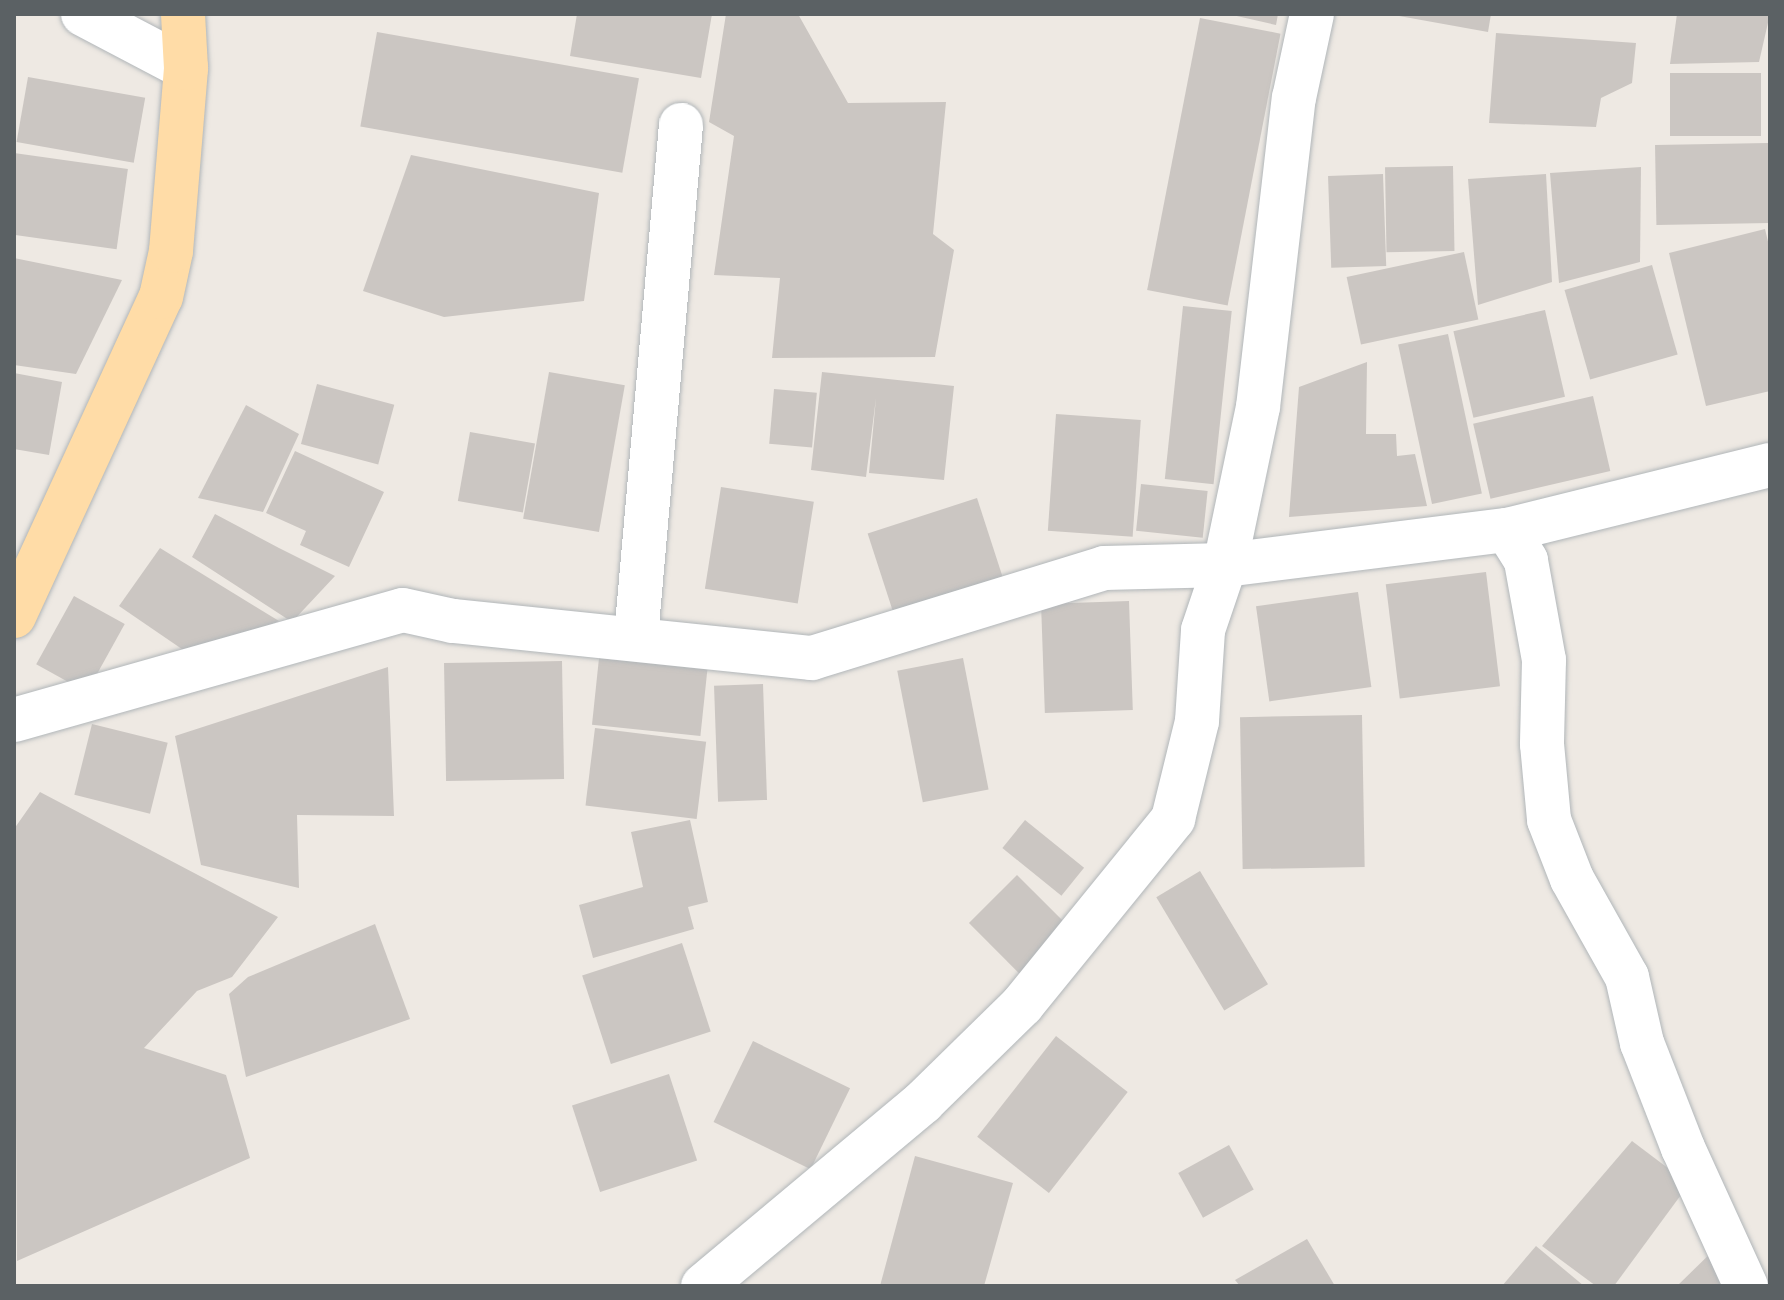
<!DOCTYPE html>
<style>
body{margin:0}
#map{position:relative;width:1784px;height:1300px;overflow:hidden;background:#eee9e3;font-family:"Fira Sans",sans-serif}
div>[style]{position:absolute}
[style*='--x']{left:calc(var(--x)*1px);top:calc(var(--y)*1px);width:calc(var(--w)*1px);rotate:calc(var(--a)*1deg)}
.building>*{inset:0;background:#cbc6c2;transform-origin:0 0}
.roads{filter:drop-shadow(0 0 2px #b1b6b9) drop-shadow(0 0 2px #b1b6b9)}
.minor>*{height:44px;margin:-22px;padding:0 22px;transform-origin:22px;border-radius:22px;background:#fff}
.major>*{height:44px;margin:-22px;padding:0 22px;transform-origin:22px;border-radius:22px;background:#ffdca7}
span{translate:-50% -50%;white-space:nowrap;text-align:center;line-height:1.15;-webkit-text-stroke:6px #fff;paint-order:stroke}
.frame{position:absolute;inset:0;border:16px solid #5b6164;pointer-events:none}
</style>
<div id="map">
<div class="building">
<div style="clip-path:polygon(577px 14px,712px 14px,701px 78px,570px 56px)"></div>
<div style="clip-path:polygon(726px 14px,798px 14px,848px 103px,946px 102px,933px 234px,954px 250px,935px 357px,772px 358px,780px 278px,714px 275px,734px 136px,709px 122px)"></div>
<div style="clip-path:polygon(1228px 14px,1278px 14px,1276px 25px)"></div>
<div style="clip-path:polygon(1388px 14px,1491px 14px,1488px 32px)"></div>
<div style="clip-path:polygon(1677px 14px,1770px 14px,1759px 62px,1670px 64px)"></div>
<div style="left:1200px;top:18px;width:82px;height:277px;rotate:11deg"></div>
<div style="left:377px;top:32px;width:266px;height:96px;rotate:10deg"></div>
<div style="clip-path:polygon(1496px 33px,1636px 43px,1632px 83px,1601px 98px,1596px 127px,1489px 123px)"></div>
<div style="left:1670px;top:73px;width:91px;height:63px"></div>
<div style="left:28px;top:77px;width:119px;height:66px;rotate:10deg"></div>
<div style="left:1768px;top:143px;width:80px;height:113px;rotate:89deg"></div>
<div style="left:14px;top:153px;width:115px;height:81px;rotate:8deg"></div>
<div style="clip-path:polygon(411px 155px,599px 193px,584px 301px,444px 317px,363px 291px)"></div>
<div style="left:1453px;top:166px;width:85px;height:68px;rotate:89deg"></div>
<div style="clip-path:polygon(1641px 167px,1640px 262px,1559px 283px,1550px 173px)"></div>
<div style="left:1383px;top:174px;width:92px;height:55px;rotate:88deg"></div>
<div style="clip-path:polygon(1546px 174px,1552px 282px,1478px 305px,1468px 179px)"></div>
<div style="clip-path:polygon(1765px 229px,1770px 250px,1770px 391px,1706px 406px,1669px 253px)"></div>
<div style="left:1464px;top:252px;width:69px;height:120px;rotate:78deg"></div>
<div style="clip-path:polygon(14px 258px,122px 280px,76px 374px,14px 365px)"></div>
<div style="left:1652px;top:265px;width:93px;height:91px;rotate:74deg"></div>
<div style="left:1183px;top:306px;width:49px;height:174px;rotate:6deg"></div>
<div style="left:1545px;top:310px;width:89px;height:94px;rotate:77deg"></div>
<div style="left:1448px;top:334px;width:163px;height:51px;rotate:78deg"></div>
<div style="clip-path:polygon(1367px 362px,1366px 434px,1396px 434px,1397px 456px,1415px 454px,1427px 506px,1289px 517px,1299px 387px)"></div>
<div style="left:549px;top:372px;width:77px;height:149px;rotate:10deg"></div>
<div style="clip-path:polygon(822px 372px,954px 386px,944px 480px,869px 473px,876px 398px,866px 477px,811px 470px)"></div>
<div style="clip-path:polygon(14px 373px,62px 382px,49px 455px,14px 449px)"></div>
<div style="left:317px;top:384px;width:80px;height:62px;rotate:15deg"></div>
<div style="left:774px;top:389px;width:43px;height:55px;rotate:5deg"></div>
<div style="left:1593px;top:396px;width:77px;height:123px;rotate:77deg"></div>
<div style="clip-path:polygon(246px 405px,299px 434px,263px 512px,198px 498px)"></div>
<div style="left:1056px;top:414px;width:85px;height:117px;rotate:4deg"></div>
<div style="left:470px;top:432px;width:66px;height:70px;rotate:10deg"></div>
<div style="clip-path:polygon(295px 451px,384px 492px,349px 567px,300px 545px,306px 531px,266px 513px)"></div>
<div style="left:1141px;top:484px;width:67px;height:47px;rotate:6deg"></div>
<div style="left:721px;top:487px;width:94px;height:103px;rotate:9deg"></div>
<div style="left:977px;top:498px;width:83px;height:115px;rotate:72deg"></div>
<div style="clip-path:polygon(215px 514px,279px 548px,335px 576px,292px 622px,192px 557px)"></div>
<div style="clip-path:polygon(160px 548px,279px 621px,195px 658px,119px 606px)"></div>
<div style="left:1486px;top:572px;width:115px;height:101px;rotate:83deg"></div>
<div style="left:1358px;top:592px;width:96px;height:103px;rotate:82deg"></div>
<div style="left:74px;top:596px;width:58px;height:78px;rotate:29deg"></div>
<div style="left:1129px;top:601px;width:109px;height:88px;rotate:88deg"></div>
<div style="left:599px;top:658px;width:109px;height:67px;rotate:6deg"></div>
<div style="left:963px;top:658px;width:134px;height:67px;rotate:79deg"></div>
<div style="left:562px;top:661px;width:118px;height:118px;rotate:89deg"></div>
<div style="clip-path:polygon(388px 667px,394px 816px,297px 815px,299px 888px,201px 865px,175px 736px)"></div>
<div style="left:763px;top:684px;width:116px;height:49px;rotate:88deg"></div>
<div style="left:1362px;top:715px;width:152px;height:122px;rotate:89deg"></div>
<div style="left:92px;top:724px;width:78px;height:73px;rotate:14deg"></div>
<div style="left:595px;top:728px;width:112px;height:78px;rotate:7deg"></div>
<div style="clip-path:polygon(40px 792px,278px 917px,232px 977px,197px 991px,144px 1048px,226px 1075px,250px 1158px,17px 1261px,14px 829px)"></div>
<div style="clip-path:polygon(690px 820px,708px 902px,688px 907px,694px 929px,593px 958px,579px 905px,643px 887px,631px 832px)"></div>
<div style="left:1025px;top:820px;width:76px;height:36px;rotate:39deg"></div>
<div style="left:1200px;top:871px;width:132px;height:51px;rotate:59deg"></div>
<div style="left:1017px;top:875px;width:79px;height:68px;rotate:45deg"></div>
<div style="clip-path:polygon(375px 924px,410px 1019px,246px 1077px,229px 994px,248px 977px)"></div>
<div style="left:682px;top:943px;width:93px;height:105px;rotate:72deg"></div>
<div style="left:1056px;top:1036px;width:91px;height:128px;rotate:38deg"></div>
<div style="left:753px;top:1041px;width:108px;height:90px;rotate:26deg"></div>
<div style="left:669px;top:1074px;width:91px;height:102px;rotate:72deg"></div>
<div style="clip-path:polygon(1632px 1141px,1689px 1184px,1614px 1286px,1596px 1286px,1542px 1246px)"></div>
<div style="left:1229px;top:1145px;width:51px;height:58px;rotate:61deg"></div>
<div style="clip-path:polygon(915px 1156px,1013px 1183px,984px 1286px,880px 1286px)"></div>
<div style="clip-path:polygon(1307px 1239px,1335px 1286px,1240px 1286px,1235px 1280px)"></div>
<div style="clip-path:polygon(1719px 1245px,1735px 1286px,1677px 1286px)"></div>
<div style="clip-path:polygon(1536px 1246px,1584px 1286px,1502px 1286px)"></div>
</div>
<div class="roads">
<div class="minor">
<div style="--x:83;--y:14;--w:116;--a:27.7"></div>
<div style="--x:1507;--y:530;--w:36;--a:58"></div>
<div style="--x:1526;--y:561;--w:101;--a:79.7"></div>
<div style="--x:1544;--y:660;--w:84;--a:91.4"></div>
<div style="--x:1542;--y:744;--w:76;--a:84.7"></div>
<div style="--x:1549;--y:820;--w:63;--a:68.7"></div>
<div style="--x:1572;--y:879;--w:112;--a:60.7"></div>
<div style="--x:1627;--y:977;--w:68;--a:77.2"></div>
<div style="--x:1642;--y:1043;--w:113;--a:68.7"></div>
<div style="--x:1683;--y:1148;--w:152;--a:65.5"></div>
<div style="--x:636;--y:637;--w:514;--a:-84.98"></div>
<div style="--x:14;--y:720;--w:404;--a:-15.8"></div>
<div style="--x:403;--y:610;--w:51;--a:12.4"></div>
<div style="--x:453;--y:621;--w:361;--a:5.9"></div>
<div style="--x:812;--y:658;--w:306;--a:-17.1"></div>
<div style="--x:1104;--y:568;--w:121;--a:-1.4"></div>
<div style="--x:1225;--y:565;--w:284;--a:-7.1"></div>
<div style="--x:1507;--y:530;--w:271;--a:-13.9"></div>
<div style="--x:703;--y:1286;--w:287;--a:-39.9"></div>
<div style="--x:923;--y:1102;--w:139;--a:-44.4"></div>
<div style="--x:1022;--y:1005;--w:240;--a:-50.9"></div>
<div style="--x:1173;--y:819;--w:101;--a:-76.2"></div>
<div style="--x:1197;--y:721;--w:91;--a:-86.2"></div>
<div style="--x:1203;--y:630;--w:69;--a:-71.3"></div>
<div style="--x:1225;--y:565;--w:161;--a:-78.2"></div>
<div style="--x:1258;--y:407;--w:311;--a:-83.4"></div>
<div style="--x:1294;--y:98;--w:86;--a:-77.9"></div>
</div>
<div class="major">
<div style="--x:14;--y:616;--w:351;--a:-65.3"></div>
<div style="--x:161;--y:297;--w:47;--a:-77.7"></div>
<div style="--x:171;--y:251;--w:184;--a:-85.3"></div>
<div style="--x:186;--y:68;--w:54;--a:-93.2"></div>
</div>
</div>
<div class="frame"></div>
</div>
